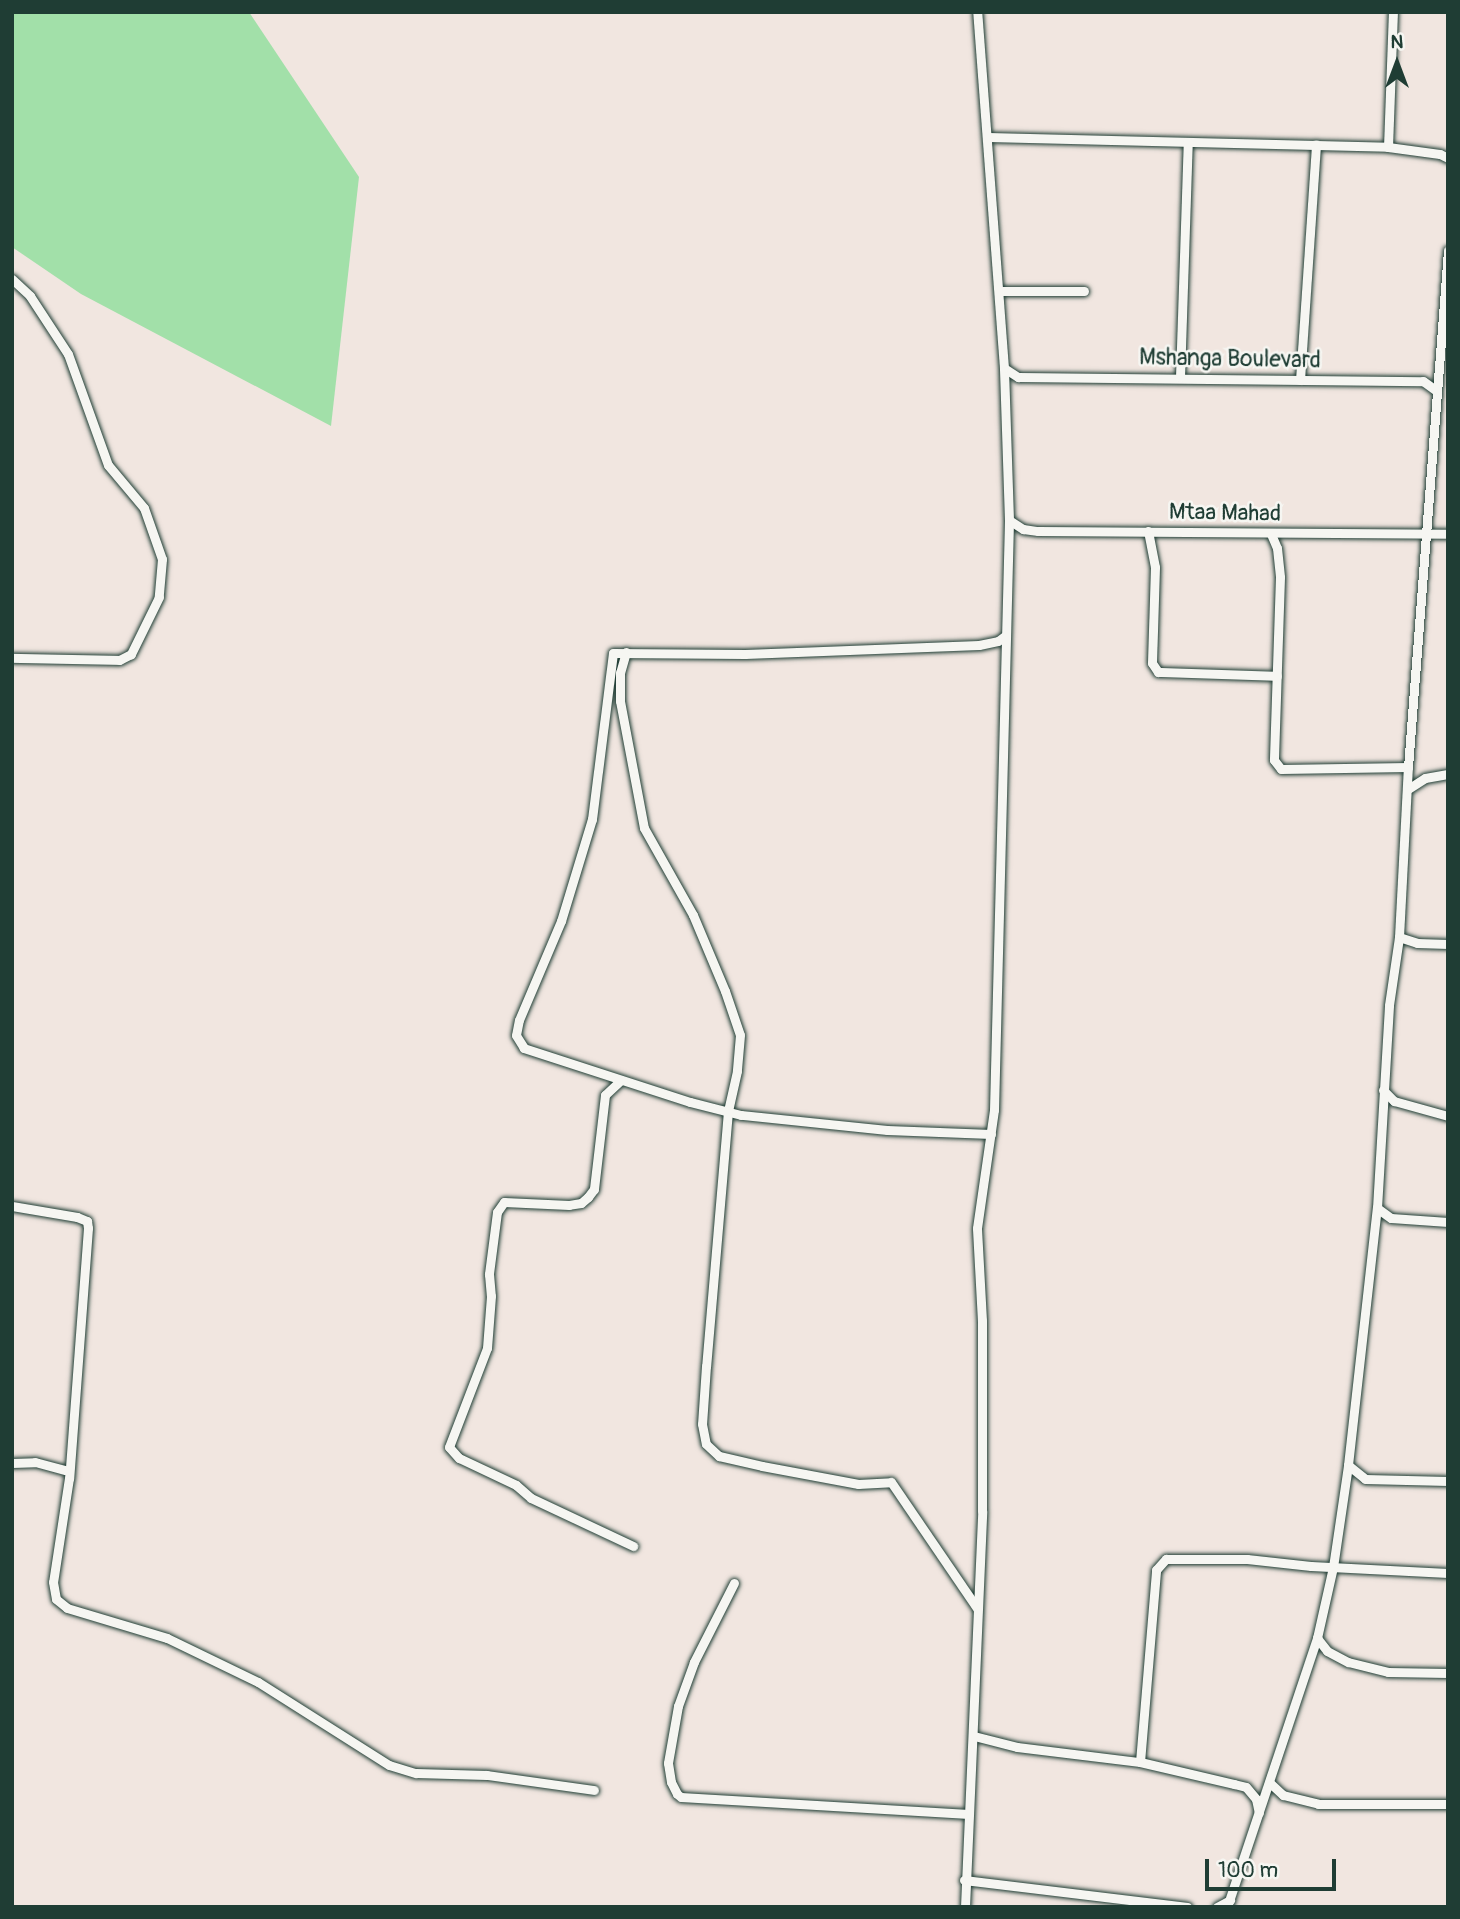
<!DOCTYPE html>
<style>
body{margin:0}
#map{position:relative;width:1460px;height:1919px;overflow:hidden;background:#f1e6e0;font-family:Pangolin,sans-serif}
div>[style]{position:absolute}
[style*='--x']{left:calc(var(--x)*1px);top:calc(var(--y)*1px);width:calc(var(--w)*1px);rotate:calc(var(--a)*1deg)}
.green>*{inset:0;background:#a2e0a9}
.roads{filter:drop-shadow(0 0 2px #1f3d34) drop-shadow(0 0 2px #1f3d34)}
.minor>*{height:9px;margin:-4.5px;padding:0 4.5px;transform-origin:4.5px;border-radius:4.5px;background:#f6f6f2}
span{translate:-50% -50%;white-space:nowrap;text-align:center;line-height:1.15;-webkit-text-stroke:5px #f6f6f2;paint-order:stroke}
.street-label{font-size:23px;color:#1f3d34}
.frame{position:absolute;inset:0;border:14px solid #1f3d34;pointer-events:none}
.north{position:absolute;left:1362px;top:28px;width:70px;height:70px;-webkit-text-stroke:5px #f6f6f2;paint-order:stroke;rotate:0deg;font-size:19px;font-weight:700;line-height:28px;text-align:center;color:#1f3d34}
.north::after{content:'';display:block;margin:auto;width:24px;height:32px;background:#1f3d34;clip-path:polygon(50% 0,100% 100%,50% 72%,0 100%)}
.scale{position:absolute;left:1205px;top:1859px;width:131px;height:32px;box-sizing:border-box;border:4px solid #1f3d34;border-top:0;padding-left:9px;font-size:21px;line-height:24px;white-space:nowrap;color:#1f3d34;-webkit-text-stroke:5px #f6f6f2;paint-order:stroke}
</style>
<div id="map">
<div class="green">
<div style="clip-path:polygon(12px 12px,249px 12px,359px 177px,331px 426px,81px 294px,12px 247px)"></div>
</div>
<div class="roads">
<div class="minor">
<div style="--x:988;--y:137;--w:400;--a:1.4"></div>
<div style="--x:1388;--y:147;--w:52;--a:7.7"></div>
<div style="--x:1440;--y:154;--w:9;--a:27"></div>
<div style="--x:1388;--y:147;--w:135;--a:-87.9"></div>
<div style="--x:12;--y:279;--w:25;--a:43"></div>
<div style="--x:30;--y:296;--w:69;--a:56.8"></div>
<div style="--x:68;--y:354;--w:118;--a:70.2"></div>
<div style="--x:108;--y:465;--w:56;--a:50.1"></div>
<div style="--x:144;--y:508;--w:54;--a:70.6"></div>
<div style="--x:162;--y:559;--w:38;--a:95"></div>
<div style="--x:159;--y:597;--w:64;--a:116.2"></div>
<div style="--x:131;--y:654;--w:13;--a:153"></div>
<div style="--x:119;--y:660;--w:107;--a:-178.9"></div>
<div style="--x:999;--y:291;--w:85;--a:0"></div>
<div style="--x:1004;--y:368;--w:17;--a:33"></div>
<div style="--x:1018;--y:377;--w:405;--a:0.6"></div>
<div style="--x:1423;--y:381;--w:17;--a:36"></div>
<div style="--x:1180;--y:377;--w:235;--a:-88.1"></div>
<div style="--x:1300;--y:380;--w:236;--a:-86.1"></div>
<div style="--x:1009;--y:520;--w:17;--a:33"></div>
<div style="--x:1023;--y:529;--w:15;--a:8"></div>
<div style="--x:1038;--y:531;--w:410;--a:0.4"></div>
<div style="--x:1148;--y:531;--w:37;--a:79"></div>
<div style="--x:1155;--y:567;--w:96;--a:91.8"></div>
<div style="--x:1152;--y:663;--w:11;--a:56"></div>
<div style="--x:1158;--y:672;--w:119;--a:1.9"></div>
<div style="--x:1271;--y:534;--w:15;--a:67"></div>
<div style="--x:1277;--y:548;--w:29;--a:84"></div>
<div style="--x:1280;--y:577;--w:183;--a:91.9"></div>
<div style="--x:1274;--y:760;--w:11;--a:52"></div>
<div style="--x:1281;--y:769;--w:127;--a:-0.9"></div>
<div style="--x:626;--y:652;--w:22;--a:106"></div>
<div style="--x:620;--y:673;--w:28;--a:90"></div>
<div style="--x:620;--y:701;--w:129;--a:79.3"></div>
<div style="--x:644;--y:828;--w:100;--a:60.6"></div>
<div style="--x:693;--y:915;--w:82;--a:67.2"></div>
<div style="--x:725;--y:991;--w:46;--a:71.2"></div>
<div style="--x:740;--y:1035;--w:36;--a:95"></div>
<div style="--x:737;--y:1071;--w:41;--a:102.7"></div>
<div style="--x:728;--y:1111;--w:256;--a:94.9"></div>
<div style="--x:706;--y:1366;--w:58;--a:93.9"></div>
<div style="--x:702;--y:1424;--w:20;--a:79"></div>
<div style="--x:706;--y:1444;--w:18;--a:43"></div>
<div style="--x:719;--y:1456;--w:44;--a:13.1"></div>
<div style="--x:762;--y:1466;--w:98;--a:10.6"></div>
<div style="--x:858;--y:1484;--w:33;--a:-3"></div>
<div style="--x:891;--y:1482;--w:153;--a:55.7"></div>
<div style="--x:1408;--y:789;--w:20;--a:-33"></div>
<div style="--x:1425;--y:778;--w:23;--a:-10"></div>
<div style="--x:1399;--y:937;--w:19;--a:18"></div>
<div style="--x:1417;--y:943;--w:31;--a:2"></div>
<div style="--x:621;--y:1080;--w:22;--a:137"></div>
<div style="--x:605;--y:1095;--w:95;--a:96.7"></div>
<div style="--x:594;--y:1189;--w:10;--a:127"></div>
<div style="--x:588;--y:1197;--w:9;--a:139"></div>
<div style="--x:581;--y:1203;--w:12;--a:171"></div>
<div style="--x:569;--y:1205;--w:65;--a:-177.4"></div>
<div style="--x:504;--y:1202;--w:12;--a:125"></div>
<div style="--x:497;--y:1212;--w:63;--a:97.4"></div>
<div style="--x:489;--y:1274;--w:22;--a:85"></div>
<div style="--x:491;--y:1296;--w:52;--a:94.4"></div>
<div style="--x:487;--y:1348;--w:106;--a:111"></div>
<div style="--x:449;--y:1447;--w:15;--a:48"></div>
<div style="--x:459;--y:1458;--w:63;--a:25.3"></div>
<div style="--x:516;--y:1485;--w:20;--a:41"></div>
<div style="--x:531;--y:1498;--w:113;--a:25.2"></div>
<div style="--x:1383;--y:1090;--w:16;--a:45"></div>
<div style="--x:1394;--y:1101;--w:56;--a:15.5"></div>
<div style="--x:991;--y:1134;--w:104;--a:-177.8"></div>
<div style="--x:887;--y:1130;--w:147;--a:-174.1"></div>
<div style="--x:741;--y:1115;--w:53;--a:-165.7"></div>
<div style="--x:690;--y:1102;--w:175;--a:-162"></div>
<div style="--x:524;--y:1048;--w:15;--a:-122"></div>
<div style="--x:516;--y:1035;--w:15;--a:-79"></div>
<div style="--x:519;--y:1020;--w:108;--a:-67"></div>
<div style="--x:561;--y:921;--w:107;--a:-73.1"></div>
<div style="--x:592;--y:819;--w:167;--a:-82.8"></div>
<div style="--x:613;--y:653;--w:132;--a:0.4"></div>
<div style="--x:745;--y:654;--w:234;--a:-2.2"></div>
<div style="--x:979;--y:645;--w:19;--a:-12"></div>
<div style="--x:998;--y:641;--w:10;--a:-37"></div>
<div style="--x:12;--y:1206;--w:66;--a:9.6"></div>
<div style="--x:77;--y:1217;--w:11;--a:22"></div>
<div style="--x:87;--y:1221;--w:7;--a:82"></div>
<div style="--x:88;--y:1228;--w:251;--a:94.3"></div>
<div style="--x:69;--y:1478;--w:105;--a:98.7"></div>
<div style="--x:53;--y:1582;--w:17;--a:80"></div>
<div style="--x:56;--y:1599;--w:14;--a:39"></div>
<div style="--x:67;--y:1608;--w:104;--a:16.7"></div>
<div style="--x:167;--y:1638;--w:101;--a:25.8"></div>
<div style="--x:258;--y:1682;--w:155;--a:32.4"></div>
<div style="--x:389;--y:1765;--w:28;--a:17"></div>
<div style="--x:416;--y:1773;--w:71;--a:1.6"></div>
<div style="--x:487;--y:1775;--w:108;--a:8"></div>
<div style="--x:1377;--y:1208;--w:17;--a:36"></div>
<div style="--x:1391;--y:1218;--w:57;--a:4"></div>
<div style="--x:12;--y:1463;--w:23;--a:-2"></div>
<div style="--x:35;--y:1462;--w:35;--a:15"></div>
<div style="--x:1348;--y:1465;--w:22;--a:39"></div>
<div style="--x:1365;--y:1479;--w:83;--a:1.4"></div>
<div style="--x:734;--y:1583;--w:89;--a:116.9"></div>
<div style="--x:694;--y:1662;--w:47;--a:110"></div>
<div style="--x:678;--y:1706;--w:58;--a:100"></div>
<div style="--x:668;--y:1763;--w:19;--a:81"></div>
<div style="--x:671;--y:1782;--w:13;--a:63"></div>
<div style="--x:677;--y:1794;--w:5;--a:37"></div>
<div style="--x:681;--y:1797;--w:288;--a:3.4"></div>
<div style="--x:1317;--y:1638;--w:16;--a:52"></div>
<div style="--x:1327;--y:1651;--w:24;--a:28"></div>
<div style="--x:1348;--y:1662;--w:41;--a:14"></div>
<div style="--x:1388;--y:1672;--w:60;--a:1"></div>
<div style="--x:974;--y:1736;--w:44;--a:14.3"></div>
<div style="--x:1017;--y:1747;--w:124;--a:7"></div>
<div style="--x:1140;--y:1762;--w:97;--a:13.2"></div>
<div style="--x:1234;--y:1784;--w:12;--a:14"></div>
<div style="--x:1246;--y:1787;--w:16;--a:50"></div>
<div style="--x:1256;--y:1799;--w:14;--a:78"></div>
<div style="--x:1140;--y:1762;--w:193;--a:-85.2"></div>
<div style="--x:1156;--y:1570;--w:15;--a:-48"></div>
<div style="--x:1166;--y:1559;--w:81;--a:0"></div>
<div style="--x:1247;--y:1559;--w:64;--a:6.2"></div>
<div style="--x:1311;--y:1566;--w:137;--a:2.9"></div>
<div style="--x:1270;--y:1783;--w:18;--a:43"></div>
<div style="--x:1283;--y:1795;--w:36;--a:14"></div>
<div style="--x:1318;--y:1804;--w:130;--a:0"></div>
<div style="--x:964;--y:1880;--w:225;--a:6.9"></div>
<div style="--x:965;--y:1907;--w:396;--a:-87.5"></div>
<div style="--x:982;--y:1511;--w:190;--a:-90"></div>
<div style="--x:982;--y:1321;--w:93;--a:-93.1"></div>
<div style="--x:977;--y:1228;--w:119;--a:-81.8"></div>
<div style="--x:994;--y:1110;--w:590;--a:-88.54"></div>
<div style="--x:1009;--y:520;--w:152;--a:-91.9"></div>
<div style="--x:1004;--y:368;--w:357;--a:-94.3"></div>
<div style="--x:1217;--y:1907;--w:15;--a:-28"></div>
<div style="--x:1227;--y:1907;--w:284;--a:-71.5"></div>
<div style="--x:1317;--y:1638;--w:73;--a:-77.3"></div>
<div style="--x:1333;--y:1567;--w:103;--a:-81.6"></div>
<div style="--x:1348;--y:1465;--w:259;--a:-83.6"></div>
<div style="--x:1377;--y:1208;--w:203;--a:-86.6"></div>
<div style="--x:1389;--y:1005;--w:69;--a:-81.6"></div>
<div style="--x:1399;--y:937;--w:170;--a:-87"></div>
<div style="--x:1408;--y:767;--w:518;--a:-85.57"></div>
</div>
</div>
<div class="street-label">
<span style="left:1230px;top:359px;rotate:1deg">Mshanga Boulevard</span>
<span style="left:1225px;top:513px;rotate:1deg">Mtaa Mahad</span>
</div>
<div class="frame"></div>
<div class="north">N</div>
<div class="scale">100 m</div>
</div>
